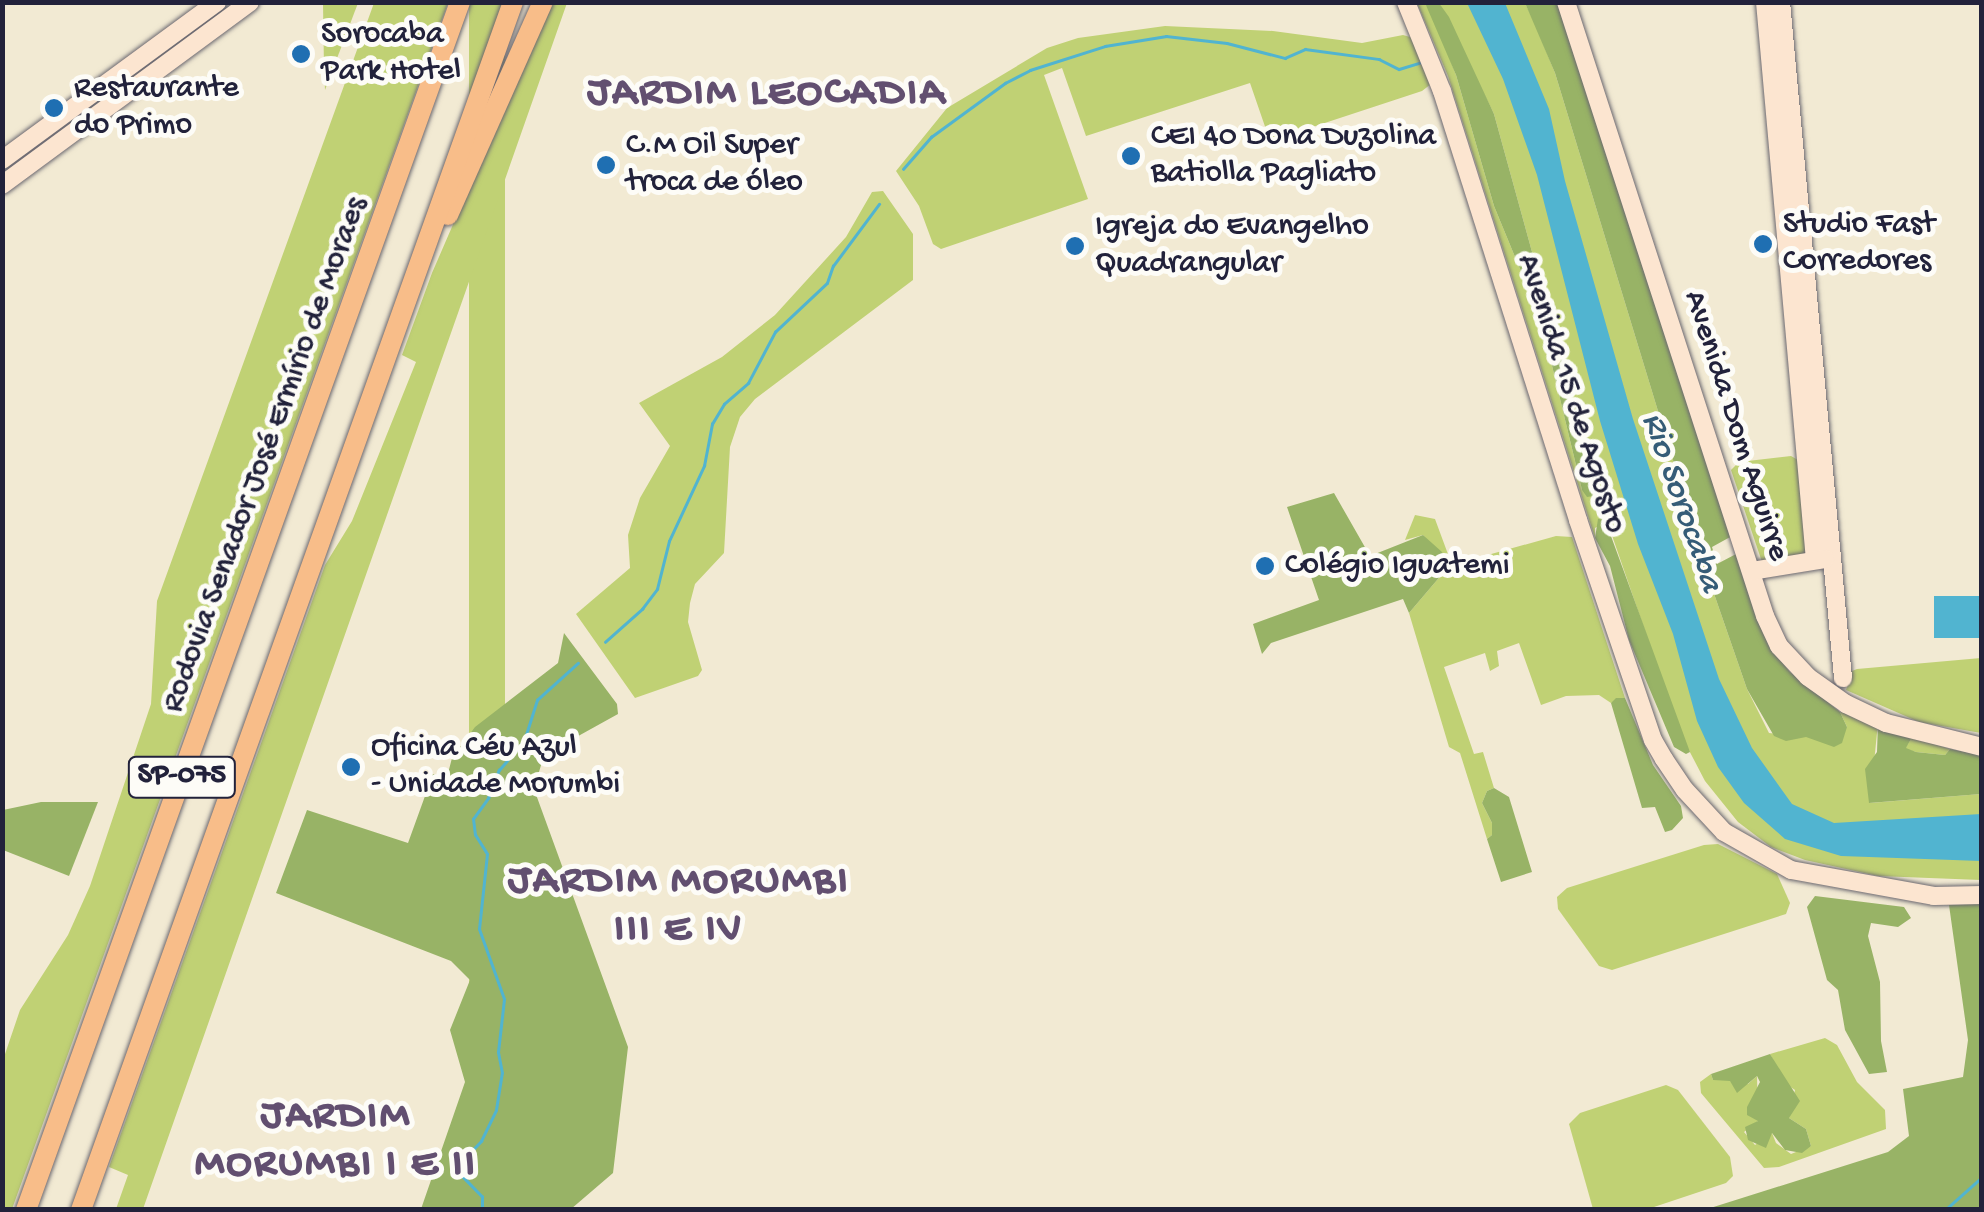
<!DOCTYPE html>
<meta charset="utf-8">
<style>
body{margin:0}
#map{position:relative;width:1984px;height:1212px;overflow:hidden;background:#f2ead3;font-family:"Gochi Hand",sans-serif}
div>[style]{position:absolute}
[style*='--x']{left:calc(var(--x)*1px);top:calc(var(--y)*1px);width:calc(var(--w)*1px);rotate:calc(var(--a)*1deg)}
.green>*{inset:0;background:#c0d174;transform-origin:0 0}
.forest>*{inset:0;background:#98b366}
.water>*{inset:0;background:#51b4d0;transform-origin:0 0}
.stream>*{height:2.5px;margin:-1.25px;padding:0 1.25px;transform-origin:1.25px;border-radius:1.25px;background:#51b4d0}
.roads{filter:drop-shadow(0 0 2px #6b6870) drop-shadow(0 0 2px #6b6870)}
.secondary>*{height:18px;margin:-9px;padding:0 9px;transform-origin:9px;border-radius:9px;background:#fce5d0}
.motorway>*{height:20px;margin:-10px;padding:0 10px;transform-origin:10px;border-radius:10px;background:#f8bd89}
.dots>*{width:28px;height:28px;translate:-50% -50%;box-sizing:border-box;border:5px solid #fdfcf7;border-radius:50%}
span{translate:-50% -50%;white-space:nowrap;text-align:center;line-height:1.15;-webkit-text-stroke:10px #fdfcf7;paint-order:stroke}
.shield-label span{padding:2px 8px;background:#fdfcf7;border:2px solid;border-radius:8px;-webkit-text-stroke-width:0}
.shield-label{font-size:30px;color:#22223b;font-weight:700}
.poi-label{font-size:32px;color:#22223b}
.left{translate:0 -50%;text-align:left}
.street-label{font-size:32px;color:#22223b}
.water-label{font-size:35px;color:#355c77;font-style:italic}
.district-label{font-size:42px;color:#624f70;font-weight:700;letter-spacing:2.5px}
.frame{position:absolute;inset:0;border:5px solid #22223b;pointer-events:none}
</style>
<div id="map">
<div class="green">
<div style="clip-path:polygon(323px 3px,358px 3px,325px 90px,324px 69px)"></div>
<div style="clip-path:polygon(374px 3px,448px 3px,12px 1209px,3px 1209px,3px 1060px,20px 1010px,68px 935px,90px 886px,151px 704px,157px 601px)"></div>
<div style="left:469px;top:3px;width:36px;height:1282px"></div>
<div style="clip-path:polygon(549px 3px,567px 3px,143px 1209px,116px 1209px,128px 1175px,109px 1167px,325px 565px,352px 521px,416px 362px,402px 355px,432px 273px)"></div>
<div style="clip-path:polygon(1417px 3px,1425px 3px,1435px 21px,1456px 75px,1494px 206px,1541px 320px,1582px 490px,1599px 495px,1494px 114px,1439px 3px,1525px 3px,1535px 24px,1555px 73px,1711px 585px,1747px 689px,1769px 733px,1806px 737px,1847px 727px,1840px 712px,1855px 715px,1878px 723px,1870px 803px,1981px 794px,1981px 880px,1878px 876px,1805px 860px,1771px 847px,1738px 822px,1705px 781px,1681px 735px,1607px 521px,1595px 528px,1595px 538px,1448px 76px)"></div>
<div style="clip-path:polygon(1165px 26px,1273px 31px,1362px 43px,1403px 35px,1417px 39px,1431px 84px,1422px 91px,1270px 141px,1250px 83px,1086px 136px,1062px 68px,1044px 75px,1088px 199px,941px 249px,933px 244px,919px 206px,896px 171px,947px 108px,1047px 48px,1078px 38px)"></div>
<div style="clip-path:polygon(883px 191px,913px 234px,913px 280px,755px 399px,740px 417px,730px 447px,724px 553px,695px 584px,690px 603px,688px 622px,702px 670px,698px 676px,635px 698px,576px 614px,630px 568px,628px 535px,640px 498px,670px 446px,639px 403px,722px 357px,775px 315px,846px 237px,872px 192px)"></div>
<div style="clip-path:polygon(1791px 456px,1798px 460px,1807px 550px,1805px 557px,1763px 565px,1731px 470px,1739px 462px)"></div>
<div style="clip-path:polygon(1415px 515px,1435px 519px,1452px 565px,1556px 536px,1572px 537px,1625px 698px,1611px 703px,1599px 695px,1566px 696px,1541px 705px,1519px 643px,1497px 651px,1499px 666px,1490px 671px,1485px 653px,1444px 667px,1474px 754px,1483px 752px,1494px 788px,1487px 791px,1482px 803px,1492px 823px,1492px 835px,1487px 839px,1460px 753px,1449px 747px,1409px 613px,1449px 566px,1423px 535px,1405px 540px)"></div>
<div style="clip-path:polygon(1981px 658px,1981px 733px,1919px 722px,1846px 690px,1852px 671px,1857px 669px)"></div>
<div style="clip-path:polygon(1912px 737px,1950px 749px,1945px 755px,1916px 752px,1905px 749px)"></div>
<div style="clip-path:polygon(1718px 844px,1777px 874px,1790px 903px,1786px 914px,1612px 970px,1599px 966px,1558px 909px,1557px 897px,1567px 888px,1704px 845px)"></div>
<div style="clip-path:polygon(1825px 1038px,1837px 1045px,1857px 1082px,1885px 1110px,1886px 1129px,1779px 1167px,1764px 1168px,1701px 1093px,1700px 1082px,1711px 1074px,1713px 1080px,1730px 1080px,1733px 1085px,1748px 1084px,1757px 1076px,1758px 1121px,1744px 1132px,1755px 1145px,1772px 1133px,1776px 1143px,1791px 1154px,1811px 1146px,1806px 1129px,1789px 1118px,1795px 1090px,1786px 1084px,1770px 1054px)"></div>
<div style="clip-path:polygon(1666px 1085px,1678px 1090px,1730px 1157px,1733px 1176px,1726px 1183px,1648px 1209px,1593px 1209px,1569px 1124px,1580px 1113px)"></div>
</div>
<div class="forest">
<div style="clip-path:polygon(1425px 3px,1439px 3px,1449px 17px,1494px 114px,1599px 495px,1587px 497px,1582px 490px,1541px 320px,1494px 206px,1456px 75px)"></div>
<div style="clip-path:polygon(1525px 3px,1558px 3px,1579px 65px,1732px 536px,1712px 547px,1717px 564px,1738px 553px,1769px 646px,1790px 672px,1840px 712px,1847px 727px,1842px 743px,1834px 747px,1806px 737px,1786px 741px,1774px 736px,1747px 689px,1711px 585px,1555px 73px)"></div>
<div style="clip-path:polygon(1334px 493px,1370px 556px,1423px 535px,1442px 552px,1449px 566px,1409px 613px,1403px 599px,1271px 643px,1262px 654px,1253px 624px,1319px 600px,1287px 507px)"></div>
<div style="clip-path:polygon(1604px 517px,1690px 752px,1686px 754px,1674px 747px,1629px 640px,1610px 566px,1595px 538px,1598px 519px)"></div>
<div style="clip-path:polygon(564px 633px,617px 704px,618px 714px,544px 755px,534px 789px,628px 1047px,613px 1173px,571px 1209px,421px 1209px,465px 1082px,450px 1030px,470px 980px,451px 961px,276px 893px,307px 810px,408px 843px,433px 774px,446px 781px,452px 758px,475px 727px,558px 663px)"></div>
<div style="clip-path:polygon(1616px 698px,1625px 698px,1653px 765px,1681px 806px,1683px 818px,1672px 830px,1665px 832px,1655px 807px,1642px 808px,1611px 703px)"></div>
<div style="clip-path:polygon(1878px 723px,1912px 737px,1906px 748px,1916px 752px,1945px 755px,1950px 749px,1981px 755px,1981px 794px,1869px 803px,1865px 769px,1877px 752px)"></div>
<div style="clip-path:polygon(1494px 788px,1509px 797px,1532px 872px,1501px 882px,1487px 839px,1492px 835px,1492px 823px,1482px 803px,1487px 791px)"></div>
<div style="clip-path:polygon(41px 802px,98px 802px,69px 876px,3px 850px,3px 810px)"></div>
<div style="clip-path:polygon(1815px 896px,1904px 907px,1911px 918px,1898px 927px,1871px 923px,1868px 936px,1880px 982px,1881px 1041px,1887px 1072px,1869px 1074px,1845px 1030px,1838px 990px,1827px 980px,1807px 907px)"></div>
<div style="clip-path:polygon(1981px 903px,1981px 1209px,1704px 1210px,1888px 1152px,1909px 1136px,1903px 1089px,1963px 1077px,1968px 1040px,1949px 905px)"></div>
<div style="clip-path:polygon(1770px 1054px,1800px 1101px,1789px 1118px,1806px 1129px,1811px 1146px,1802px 1153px,1785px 1150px,1772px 1133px,1766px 1148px,1748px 1140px,1745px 1127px,1758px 1121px,1747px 1115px,1747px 1107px,1760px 1082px,1757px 1076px,1737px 1093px,1730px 1081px,1713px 1080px,1711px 1074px)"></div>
</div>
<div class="water">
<div style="clip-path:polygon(1467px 3px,1505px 3px,1549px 109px,1565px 181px,1633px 419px,1719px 679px,1752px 748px,1792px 804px,1834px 823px,1981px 814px,1981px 861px,1841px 856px,1785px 839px,1744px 803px,1718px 767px,1697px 721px,1673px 634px,1638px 544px,1600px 421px,1537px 175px,1503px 79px)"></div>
<div style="left:1981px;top:596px;width:42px;height:47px;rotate:90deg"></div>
</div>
<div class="stream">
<div style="--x:903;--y:169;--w:43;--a:-48.8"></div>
<div style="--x:931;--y:137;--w:92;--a:-36.1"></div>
<div style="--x:1005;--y:83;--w:28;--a:-27"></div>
<div style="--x:1030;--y:70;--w:79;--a:-17.7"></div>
<div style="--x:1105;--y:46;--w:62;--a:-9.3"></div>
<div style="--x:1166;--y:36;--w:61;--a:6.5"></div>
<div style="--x:1227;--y:43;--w:60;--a:14.5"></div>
<div style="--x:1285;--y:58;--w:22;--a:-24"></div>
<div style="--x:1305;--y:49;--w:75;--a:7.7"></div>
<div style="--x:1379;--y:59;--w:22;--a:27"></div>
<div style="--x:1399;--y:69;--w:24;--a:-17"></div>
<div style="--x:605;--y:642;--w:50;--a:-41.7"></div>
<div style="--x:642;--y:609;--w:25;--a:-53"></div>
<div style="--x:657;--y:589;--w:49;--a:-76"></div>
<div style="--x:669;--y:541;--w:83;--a:-65"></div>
<div style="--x:704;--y:466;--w:43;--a:-79.2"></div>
<div style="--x:712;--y:424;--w:23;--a:-59"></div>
<div style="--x:724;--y:404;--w:32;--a:-41"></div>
<div style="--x:748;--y:383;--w:58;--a:-62.1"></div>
<div style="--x:775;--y:332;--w:71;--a:-43.3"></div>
<div style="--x:827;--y:283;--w:18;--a:-71"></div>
<div style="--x:833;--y:266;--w:77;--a:-53.4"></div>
<div style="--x:482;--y:1210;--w:13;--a:-90"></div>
<div style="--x:482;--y:1197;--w:29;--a:-134"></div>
<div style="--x:462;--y:1176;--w:12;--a:-104"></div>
<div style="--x:459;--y:1164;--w:32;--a:-46"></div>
<div style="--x:481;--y:1141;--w:34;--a:-64"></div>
<div style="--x:496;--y:1110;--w:37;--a:-81"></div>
<div style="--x:502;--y:1073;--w:21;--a:-101"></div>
<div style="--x:498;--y:1052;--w:53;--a:-83.5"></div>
<div style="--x:504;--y:999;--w:74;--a:-109.7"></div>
<div style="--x:479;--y:929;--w:75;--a:-83.9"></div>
<div style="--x:487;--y:854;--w:22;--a:-122"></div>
<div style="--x:475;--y:835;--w:16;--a:-97"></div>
<div style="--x:473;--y:819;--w:26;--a:-54"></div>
<div style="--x:488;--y:798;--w:30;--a:-69"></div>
<div style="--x:499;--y:770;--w:38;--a:-49"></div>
<div style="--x:524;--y:741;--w:43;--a:-72.4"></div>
<div style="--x:537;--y:700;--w:55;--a:-42.1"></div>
<div style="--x:1945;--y:1210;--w:50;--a:-41.7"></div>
</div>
<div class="roads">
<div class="secondary">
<div style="--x:1406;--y:2;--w:96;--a:68"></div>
<div style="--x:1442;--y:91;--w:450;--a:72.4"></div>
<div style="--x:1578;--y:520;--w:232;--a:71.2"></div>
<div style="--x:1653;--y:740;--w:22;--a:60"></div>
<div style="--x:1664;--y:759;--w:37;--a:56"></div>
<div style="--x:1685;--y:790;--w:57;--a:47.1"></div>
<div style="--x:1724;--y:832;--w:77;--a:29.6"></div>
<div style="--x:1791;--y:870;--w:145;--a:10.3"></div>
<div style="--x:1934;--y:896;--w:48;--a:-1.2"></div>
<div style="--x:1566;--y:2;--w:645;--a:72.04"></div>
<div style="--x:1765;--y:616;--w:33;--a:65"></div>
<div style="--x:1779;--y:646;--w:42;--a:46.9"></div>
<div style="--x:1808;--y:677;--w:47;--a:35.4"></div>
<div style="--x:1846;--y:704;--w:44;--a:25.4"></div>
<div style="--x:1886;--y:723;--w:99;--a:14"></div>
<div style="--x:1765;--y:2;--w:560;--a:84.88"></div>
<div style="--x:1781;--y:2;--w:679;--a:84.76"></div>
<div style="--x:2;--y:160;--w:267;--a:-36.3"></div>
<div style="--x:2;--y:185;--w:308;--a:-36.4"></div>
<div style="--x:1752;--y:571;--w:74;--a:-9.3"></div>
</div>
<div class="motorway">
<div style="--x:448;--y:215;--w:233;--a:-66"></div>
<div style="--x:26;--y:1210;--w:1284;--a:-70.24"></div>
<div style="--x:81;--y:1210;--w:1283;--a:-70.32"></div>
</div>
</div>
<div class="dots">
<div style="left:301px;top:54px;background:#1f6fb2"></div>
<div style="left:54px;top:108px;background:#1f6fb2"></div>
<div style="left:1131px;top:156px;background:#1f6fb2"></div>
<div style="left:606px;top:165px;background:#1f6fb2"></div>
<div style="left:1763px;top:244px;background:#1f6fb2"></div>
<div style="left:1075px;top:246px;background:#1f6fb2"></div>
<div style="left:1265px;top:566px;background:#1f6fb2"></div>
<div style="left:351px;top:767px;background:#1f6fb2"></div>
</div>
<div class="shield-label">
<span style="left:182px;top:777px">SP-075</span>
</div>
<div class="poi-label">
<span class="left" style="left:321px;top:54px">Sorocaba<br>Park Hotel</span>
<span class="left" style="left:74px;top:108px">Restaurante<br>do Primo</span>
<span class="left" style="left:1151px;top:156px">CEI 40 Dona Duzolina<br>Batiolla Pagliato</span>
<span class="left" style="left:626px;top:165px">C.M Oil Super<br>troca de óleo</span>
<span class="left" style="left:1783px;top:244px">Studio Fast<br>Corredores</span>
<span class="left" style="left:1095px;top:246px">Igreja do Evangelho<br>Quadrangular</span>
<span class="left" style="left:1285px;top:566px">Colégio Iguatemi</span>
<span class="left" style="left:371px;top:767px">Oficina Céu Azul<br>- Unidade Morumbi</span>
</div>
<div class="street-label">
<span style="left:1570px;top:394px;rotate:72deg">Avenida 15 de Agosto</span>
<span style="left:1735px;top:426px;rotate:72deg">Avenida Dom Aguirre</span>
<span style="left:266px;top:455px;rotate:-70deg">Rodovia Senador José Ermírio de Moraes</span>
</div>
<div class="water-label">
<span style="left:1680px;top:503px;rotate:71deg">Rio Sorocaba</span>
</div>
<div class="district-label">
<span style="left:767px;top:95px">JARDIM LEOCADIA</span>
<span style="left:679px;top:907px">JARDIM MORUMBI<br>III E IV</span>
<span style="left:336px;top:1142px">JARDIM<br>MORUMBI I E II</span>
</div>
<div class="frame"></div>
</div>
